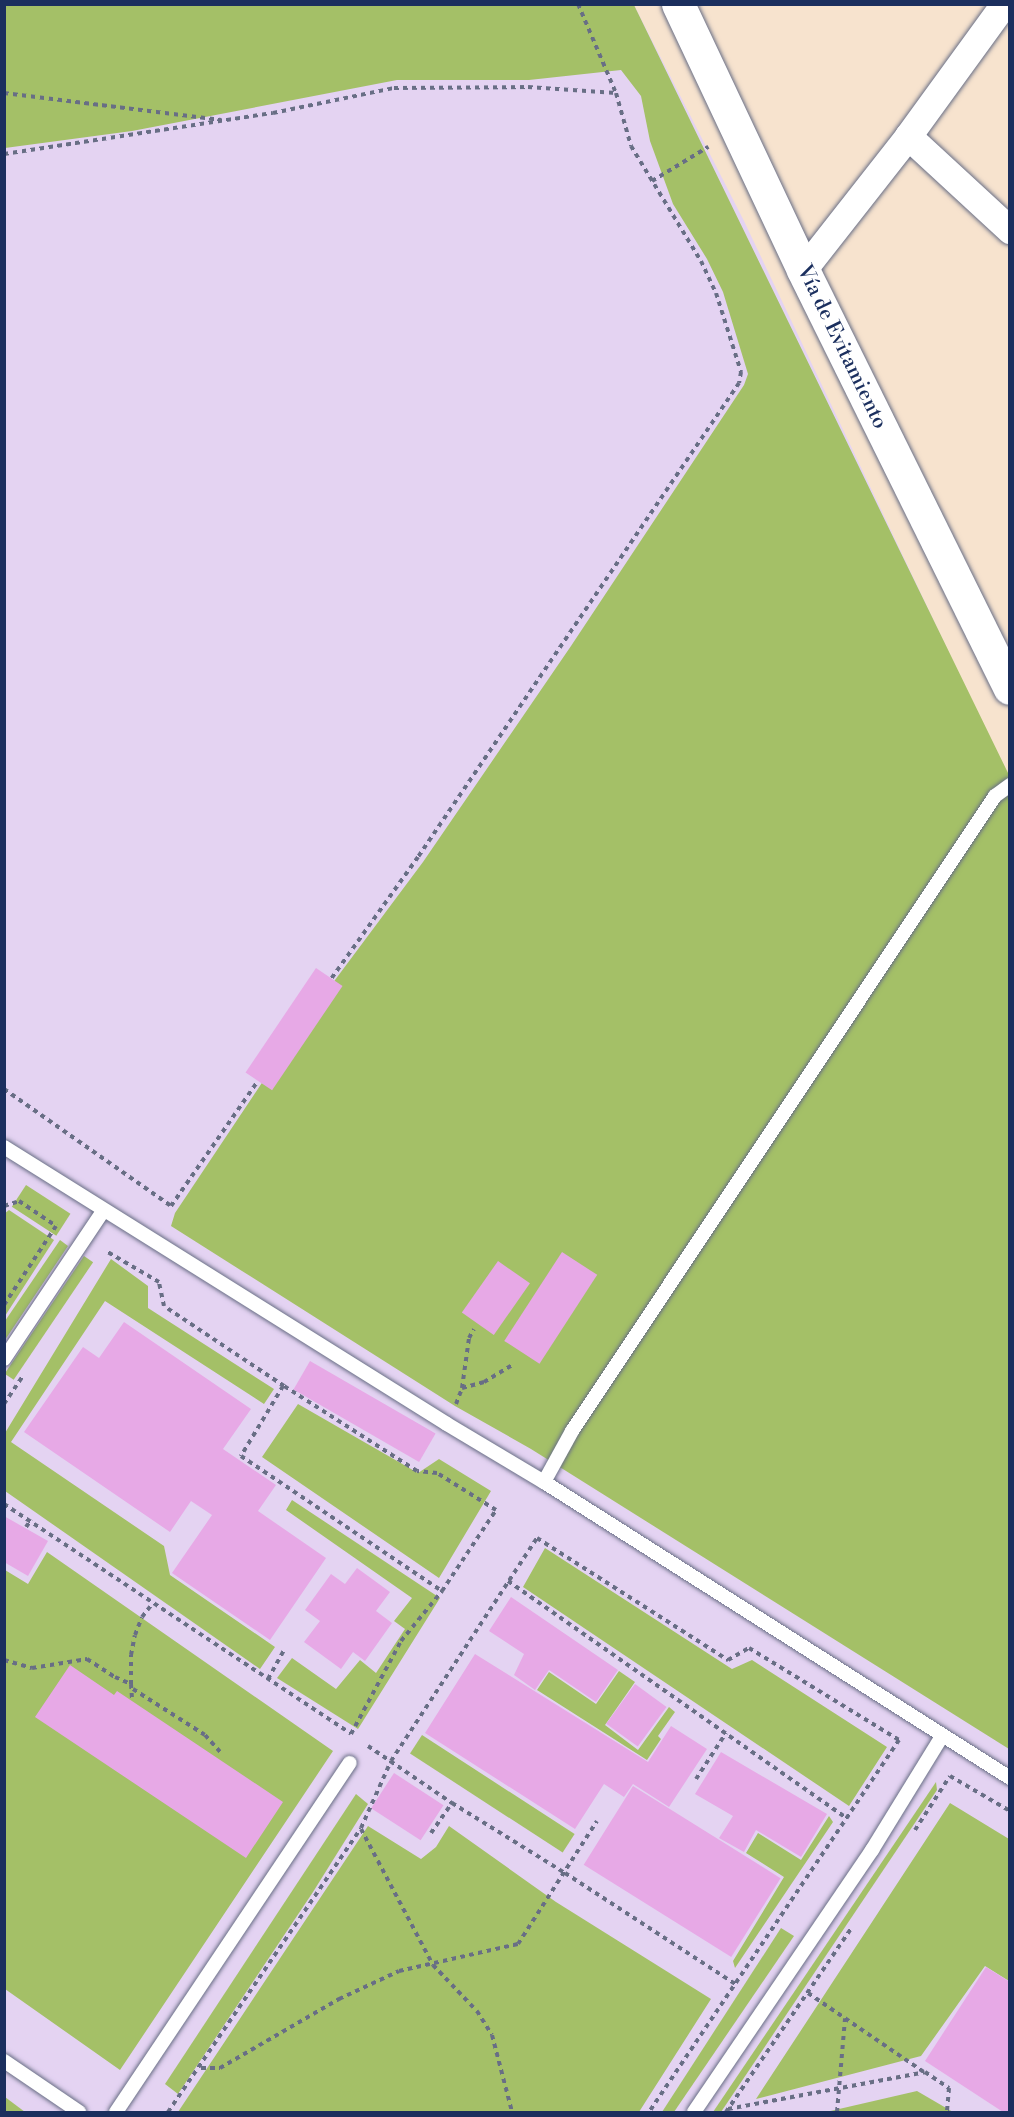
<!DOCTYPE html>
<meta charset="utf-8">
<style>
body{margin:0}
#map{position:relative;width:1014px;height:2117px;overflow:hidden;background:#f7e3ce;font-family:"Libre Bodoni",serif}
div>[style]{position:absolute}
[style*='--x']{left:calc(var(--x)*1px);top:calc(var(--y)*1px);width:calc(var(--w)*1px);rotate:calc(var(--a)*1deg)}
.built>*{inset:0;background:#e4d3f2}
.green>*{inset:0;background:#a4c067;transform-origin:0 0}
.building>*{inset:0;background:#e7a9e6;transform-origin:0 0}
.path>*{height:4px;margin-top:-2px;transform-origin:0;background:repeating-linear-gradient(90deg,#686e85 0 4.5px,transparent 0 9px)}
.roads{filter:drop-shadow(0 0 2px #686e85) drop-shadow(0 0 2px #686e85)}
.lane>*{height:14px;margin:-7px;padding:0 7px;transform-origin:7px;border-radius:7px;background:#fff}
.street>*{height:27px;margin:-13.5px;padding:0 13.5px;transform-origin:13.5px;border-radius:13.5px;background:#fff}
.highway>*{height:33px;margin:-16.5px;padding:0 16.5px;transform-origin:16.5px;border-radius:16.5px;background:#fff}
span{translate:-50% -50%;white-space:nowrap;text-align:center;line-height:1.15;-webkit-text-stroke:5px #fff;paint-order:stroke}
.street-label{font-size:21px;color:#1b2f5e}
.frame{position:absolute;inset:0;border:6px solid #1b2f5e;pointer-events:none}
</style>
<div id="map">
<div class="built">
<div style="clip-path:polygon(5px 5px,634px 5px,744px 221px,1009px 779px,1009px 2112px,5px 2112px)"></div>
</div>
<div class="green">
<div style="clip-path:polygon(4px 5px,634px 5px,1009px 775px,1009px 1749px,531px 1449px,455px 1406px,171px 1226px,175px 1213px,294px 1035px,423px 862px,571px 646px,744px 385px,748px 374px,723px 292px,707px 259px,673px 204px,650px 141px,641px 96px,621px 70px,529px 80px,397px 80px,132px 131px,5px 148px)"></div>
<div style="left:26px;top:1185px;width:53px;height:26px;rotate:33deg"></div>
<div style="clip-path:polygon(9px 1210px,54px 1240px,5px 1316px,4px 1214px)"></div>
<div style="clip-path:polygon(60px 1240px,68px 1246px,5px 1340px,5px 1321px)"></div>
<div style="left:84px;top:1256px;width:11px;height:142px;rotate:34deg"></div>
<div style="clip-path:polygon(111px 1259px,148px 1286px,148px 1308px,274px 1389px,264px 1404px,105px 1301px,11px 1442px,164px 1546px,170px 1575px,275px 1647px,260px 1669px,5px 1491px,5px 1433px)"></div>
<div style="clip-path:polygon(298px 1404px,418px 1473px,439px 1459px,491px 1491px,439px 1578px,262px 1457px)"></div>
<div style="clip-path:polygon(292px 1500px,440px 1598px,358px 1729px,277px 1678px,292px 1658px,336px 1689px,360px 1660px,376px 1673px,405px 1629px,394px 1621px,412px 1598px,286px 1510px)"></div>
<div style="clip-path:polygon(545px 1548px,732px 1669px,752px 1660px,887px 1747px,849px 1806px,523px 1587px)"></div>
<div style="clip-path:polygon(47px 1552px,333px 1751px,120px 2070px,5px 1989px,5px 1570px,28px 1584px)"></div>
<div style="clip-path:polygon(619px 1671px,635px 1682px,605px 1725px,638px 1750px,669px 1707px,675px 1712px,658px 1736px,661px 1739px,647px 1760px,537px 1690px,549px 1672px,596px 1704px)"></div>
<div style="left:422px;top:1735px;width:182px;height:22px;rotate:33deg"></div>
<div style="clip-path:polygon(936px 1782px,937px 1790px,721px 2112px,713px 2112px)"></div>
<div style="clip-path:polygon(356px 1794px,368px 1804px,313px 1892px,178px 2094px,165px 2084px)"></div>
<div style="clip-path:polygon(950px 1803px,1009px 1839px,1009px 1981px,985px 1966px,921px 2056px,756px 2099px)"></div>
<div style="clip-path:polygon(829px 1816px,833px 1822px,735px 1968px,733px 1961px,784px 1877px,746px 1853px,758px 1833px,801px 1860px)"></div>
<div style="clip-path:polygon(368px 1826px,421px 1859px,436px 1847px,449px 1826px,556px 1902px,711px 1999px,639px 2112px,178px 2112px)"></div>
<div style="clip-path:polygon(781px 1928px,794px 1936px,674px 2112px,662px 2112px)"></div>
<div style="clip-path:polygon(917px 2091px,953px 2112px,826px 2112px)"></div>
<div style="clip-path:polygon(4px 2097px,5px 2097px,25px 2112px,5px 2112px)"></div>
</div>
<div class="building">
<div style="left:316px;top:968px;width:32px;height:126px;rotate:34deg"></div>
<div style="left:562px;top:1252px;width:42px;height:106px;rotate:33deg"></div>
<div style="left:498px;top:1261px;width:39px;height:63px;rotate:35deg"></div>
<div style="clip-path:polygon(124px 1322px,251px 1409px,223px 1449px,276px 1485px,258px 1511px,326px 1558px,270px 1640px,172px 1573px,212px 1515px,191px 1501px,170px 1532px,24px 1432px,83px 1347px,99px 1358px)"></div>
<div style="left:310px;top:1361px;width:145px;height:33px;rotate:30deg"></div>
<div style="clip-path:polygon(4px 1516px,48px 1541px,28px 1576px,4px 1562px)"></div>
<div style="clip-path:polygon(357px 1568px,390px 1592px,376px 1611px,392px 1623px,365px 1661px,353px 1652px,341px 1669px,304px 1642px,320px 1621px,305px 1610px,331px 1574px,345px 1584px)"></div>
<div style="clip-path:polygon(511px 1597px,618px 1670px,596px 1702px,549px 1670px,535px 1690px,514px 1675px,524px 1654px,489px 1631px)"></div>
<div style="clip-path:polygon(475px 1654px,648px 1762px,671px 1726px,707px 1749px,669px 1807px,633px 1784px,624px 1797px,604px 1784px,575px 1829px,425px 1733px)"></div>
<div style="clip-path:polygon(70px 1665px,114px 1695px,117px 1691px,283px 1802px,246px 1858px,35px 1717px)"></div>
<div style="left:635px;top:1684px;width:39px;height:49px;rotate:36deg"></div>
<div style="clip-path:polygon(721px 1752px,827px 1814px,801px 1857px,756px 1830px,744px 1852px,719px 1838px,733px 1816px,695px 1794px)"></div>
<div style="left:394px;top:1773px;width:59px;height:42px;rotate:33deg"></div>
<div style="left:633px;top:1786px;width:174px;height:93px;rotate:32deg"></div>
<div style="clip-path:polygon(986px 1967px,1010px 1982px,1010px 2112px,1003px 2112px,925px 2061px)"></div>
</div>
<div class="path">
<div style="--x:578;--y:4;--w:97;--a:66.9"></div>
<div style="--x:4;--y:93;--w:219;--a:7.1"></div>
<div style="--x:4;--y:154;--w:272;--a:-8.7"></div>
<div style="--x:273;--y:113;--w:124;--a:-11.7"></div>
<div style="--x:394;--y:88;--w:134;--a:-0.4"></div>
<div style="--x:528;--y:87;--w:88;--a:3.9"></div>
<div style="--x:616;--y:93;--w:55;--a:74.2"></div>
<div style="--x:631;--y:146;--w:135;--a:58.7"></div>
<div style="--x:701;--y:261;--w:35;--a:65"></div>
<div style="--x:716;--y:293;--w:83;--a:72.4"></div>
<div style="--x:741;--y:372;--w:11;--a:100"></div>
<div style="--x:739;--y:383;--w:572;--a:124.11"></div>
<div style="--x:418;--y:857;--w:150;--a:125.5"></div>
<div style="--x:652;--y:181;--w:66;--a:-31.3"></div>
<div style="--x:4;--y:1089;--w:204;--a:35"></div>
<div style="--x:171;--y:1206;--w:152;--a:-55.2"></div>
<div style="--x:4;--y:1206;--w:16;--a:-18"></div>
<div style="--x:19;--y:1201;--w:45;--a:34"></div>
<div style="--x:56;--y:1226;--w:95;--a:123.4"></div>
<div style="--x:283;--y:1386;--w:82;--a:121"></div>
<div style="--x:241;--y:1456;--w:242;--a:33.9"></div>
<div style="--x:462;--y:1388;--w:23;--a:-15"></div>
<div style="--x:484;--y:1382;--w:33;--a:-31"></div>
<div style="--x:4;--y:1404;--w:32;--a:-56"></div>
<div style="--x:456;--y:1404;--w:17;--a:-69"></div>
<div style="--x:462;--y:1388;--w:50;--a:-82"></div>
<div style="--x:469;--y:1338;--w:10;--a:-61"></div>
<div style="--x:4;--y:1504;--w:416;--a:33.5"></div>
<div style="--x:351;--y:1734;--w:106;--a:-61.7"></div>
<div style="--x:401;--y:1641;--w:65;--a:-50.6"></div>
<div style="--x:442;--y:1591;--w:97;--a:-56.3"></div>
<div style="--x:496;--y:1510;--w:70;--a:-147.9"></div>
<div style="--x:437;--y:1473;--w:20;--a:-174"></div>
<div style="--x:417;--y:1471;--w:158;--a:-147.4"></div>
<div style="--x:284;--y:1386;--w:144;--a:-146.3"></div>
<div style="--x:164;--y:1306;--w:25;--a:-102"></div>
<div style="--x:159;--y:1282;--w:61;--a:-149.7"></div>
<div style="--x:26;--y:1527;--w:9;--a:-54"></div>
<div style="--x:508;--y:1581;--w:411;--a:35"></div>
<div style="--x:4;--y:1660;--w:29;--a:16"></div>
<div style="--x:32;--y:1668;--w:56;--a:-9.3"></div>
<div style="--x:87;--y:1659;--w:33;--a:33"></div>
<div style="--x:115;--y:1677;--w:17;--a:24"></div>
<div style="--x:131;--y:1684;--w:14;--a:86"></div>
<div style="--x:268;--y:1679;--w:35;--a:-61"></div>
<div style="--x:131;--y:1684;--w:29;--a:-90"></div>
<div style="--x:131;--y:1655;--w:20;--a:-79"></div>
<div style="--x:135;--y:1635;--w:19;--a:-69"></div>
<div style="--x:142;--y:1617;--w:16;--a:-52"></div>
<div style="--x:133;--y:1689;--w:85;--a:32.6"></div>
<div style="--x:205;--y:1735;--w:24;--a:48"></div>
<div style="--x:368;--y:1746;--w:102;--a:34.2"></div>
<div style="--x:452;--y:1803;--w:133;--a:31.8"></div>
<div style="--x:565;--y:1873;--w:203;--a:33.1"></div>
<div style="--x:696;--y:1779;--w:55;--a:-56.9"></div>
<div style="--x:361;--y:1829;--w:154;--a:62.1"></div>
<div style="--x:433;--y:1965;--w:64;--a:46.3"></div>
<div style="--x:477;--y:2011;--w:28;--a:58"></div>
<div style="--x:492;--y:2035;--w:80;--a:75.4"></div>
<div style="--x:915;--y:1830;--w:64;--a:-57.1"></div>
<div style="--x:950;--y:1776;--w:69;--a:30.3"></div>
<div style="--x:431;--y:1833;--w:37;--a:-55"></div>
<div style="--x:808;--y:1993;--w:140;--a:34.3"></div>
<div style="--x:201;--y:2068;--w:19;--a:0"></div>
<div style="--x:220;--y:2068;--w:138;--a:-30.1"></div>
<div style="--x:339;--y:1999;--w:66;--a:-25"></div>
<div style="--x:399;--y:1971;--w:122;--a:-12.8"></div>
<div style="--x:518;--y:1944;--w:146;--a:-57.3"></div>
<div style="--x:728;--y:2109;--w:200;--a:-10.6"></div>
<div style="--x:925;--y:2072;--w:29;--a:34"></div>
<div style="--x:949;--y:2088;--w:24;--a:95"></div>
<div style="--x:168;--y:2112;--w:343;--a:-55.8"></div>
<div style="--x:361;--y:1828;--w:73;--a:-65.9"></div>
<div style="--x:391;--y:1761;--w:267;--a:-56.8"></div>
<div style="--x:537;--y:1538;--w:227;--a:32.6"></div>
<div style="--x:728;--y:1660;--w:24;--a:-30"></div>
<div style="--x:749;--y:1648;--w:176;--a:31.5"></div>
<div style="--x:899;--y:1740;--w:448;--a:123.9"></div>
<div style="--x:726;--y:2112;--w:224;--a:-55.7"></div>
<div style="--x:837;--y:2112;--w:94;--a:-85.1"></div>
</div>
<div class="roads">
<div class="lane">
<div style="--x:4;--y:1147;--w:522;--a:32.02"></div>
<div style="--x:447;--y:1424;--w:113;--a:30.9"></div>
<div style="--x:544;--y:1482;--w:552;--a:32.42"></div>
<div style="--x:4;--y:1359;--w:178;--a:-56.2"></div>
<div style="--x:544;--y:1482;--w:58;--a:-61.2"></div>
<div style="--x:572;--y:1431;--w:763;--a:-56.33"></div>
<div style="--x:995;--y:796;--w:19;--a:-36"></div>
<div style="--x:4;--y:2061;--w:91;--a:34.2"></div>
<div style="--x:116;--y:2112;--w:420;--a:-56.2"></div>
<div style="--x:694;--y:2112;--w:317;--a:-55.8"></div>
<div style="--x:872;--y:1850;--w:134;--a:-58.4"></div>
</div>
<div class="street">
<div style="--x:908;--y:136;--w:139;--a:42.7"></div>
<div style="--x:803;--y:270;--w:170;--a:-51.9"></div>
<div style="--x:908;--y:136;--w:163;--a:-54"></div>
</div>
<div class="highway">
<div style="--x:678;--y:4;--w:294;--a:64.8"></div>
<div style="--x:803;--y:270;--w:466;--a:63.7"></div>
</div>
</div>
<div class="street-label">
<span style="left:842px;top:347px;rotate:64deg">Vía de Evitamiento</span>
</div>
<div class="frame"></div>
</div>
